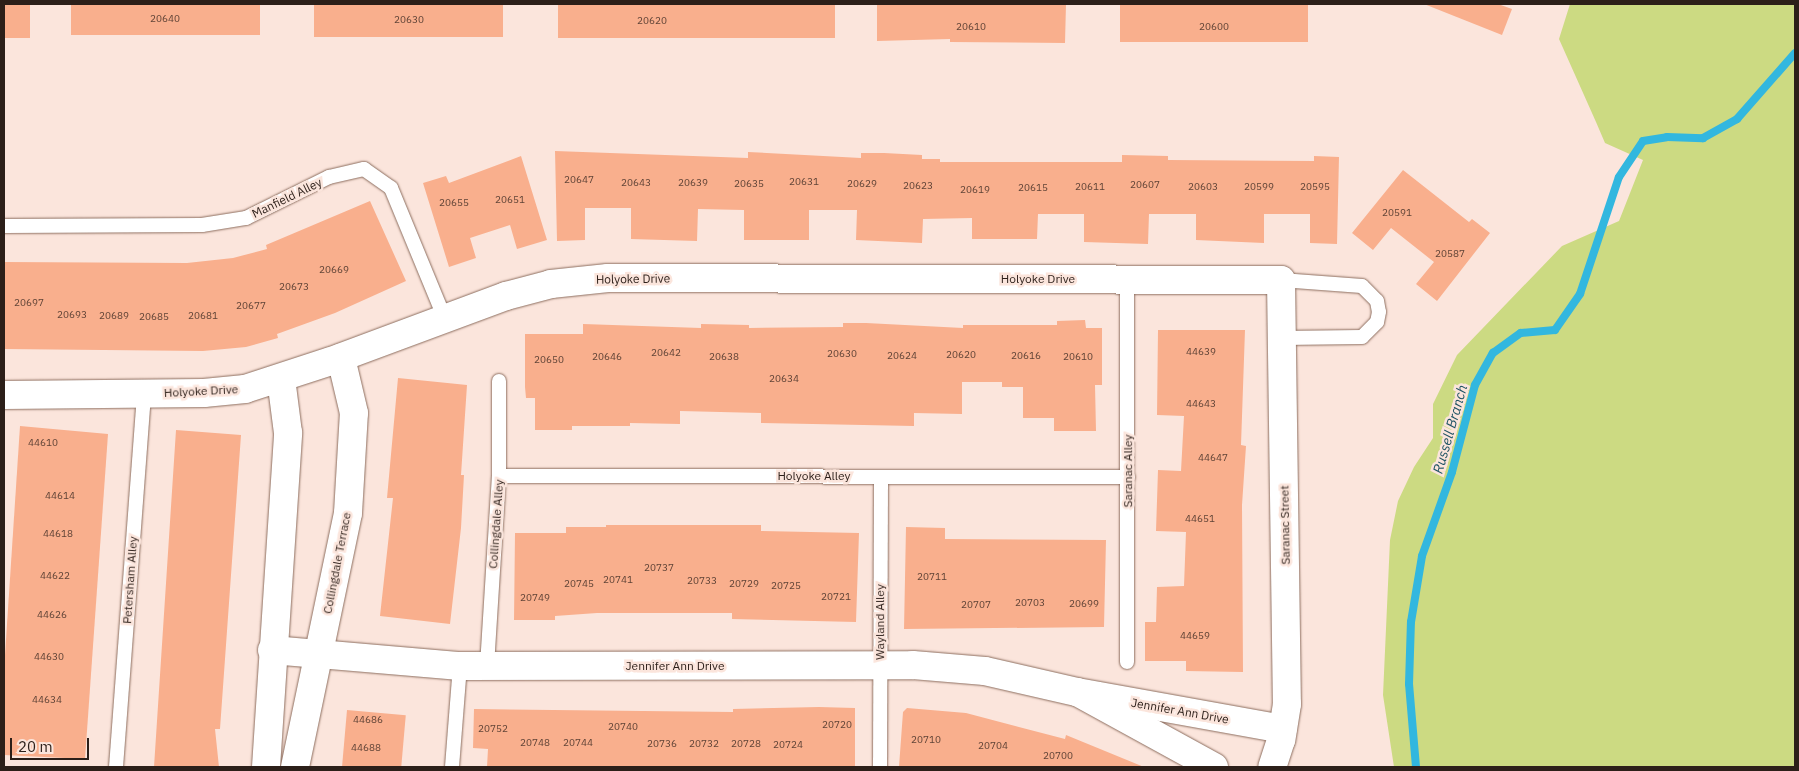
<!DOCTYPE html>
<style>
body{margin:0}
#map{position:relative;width:1799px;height:771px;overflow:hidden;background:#fbe5dc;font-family:"IBM Plex Sans",sans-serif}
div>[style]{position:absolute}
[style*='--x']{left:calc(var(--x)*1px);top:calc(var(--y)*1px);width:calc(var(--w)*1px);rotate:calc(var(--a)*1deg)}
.green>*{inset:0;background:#ccda82}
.stream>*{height:8px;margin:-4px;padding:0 4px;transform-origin:4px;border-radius:4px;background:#32b7df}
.building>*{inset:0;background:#f9af8d;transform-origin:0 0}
.roads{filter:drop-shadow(0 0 1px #8d6e5f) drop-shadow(0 0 1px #8d6e5f)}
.service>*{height:14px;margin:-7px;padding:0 7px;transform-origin:7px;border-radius:7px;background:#fff}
.minor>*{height:28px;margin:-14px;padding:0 14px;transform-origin:14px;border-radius:14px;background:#fff}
span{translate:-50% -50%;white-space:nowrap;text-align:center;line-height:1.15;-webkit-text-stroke:5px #fbe5dc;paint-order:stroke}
.number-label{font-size:10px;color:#5f4336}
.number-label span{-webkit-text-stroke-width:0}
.street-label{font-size:12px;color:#2c1f19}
.water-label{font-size:14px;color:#1f5364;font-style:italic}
.frame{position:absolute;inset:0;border:5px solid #2c1f19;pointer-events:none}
.scale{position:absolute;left:10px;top:738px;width:79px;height:22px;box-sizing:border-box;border:2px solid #2c1f19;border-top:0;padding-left:6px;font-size:15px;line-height:18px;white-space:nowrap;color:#2c1f19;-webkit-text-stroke:4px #fbe5dc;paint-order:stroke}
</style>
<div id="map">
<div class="green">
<div style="clip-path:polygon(1570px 4px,1795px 4px,1795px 767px,1394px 767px,1383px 695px,1390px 540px,1398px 501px,1414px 467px,1433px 438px,1433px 404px,1457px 355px,1562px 246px,1619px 221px,1643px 160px,1605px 143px,1596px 122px,1559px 39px)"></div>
</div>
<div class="stream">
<div style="--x:1416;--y:767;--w:83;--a:-94.8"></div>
<div style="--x:1409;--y:684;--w:62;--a:-88.2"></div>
<div style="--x:1411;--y:622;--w:67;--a:-80.5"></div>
<div style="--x:1422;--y:556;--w:89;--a:-70.3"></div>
<div style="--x:1452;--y:472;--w:90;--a:-75.2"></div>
<div style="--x:1475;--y:385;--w:37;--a:-61"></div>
<div style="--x:1493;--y:353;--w:34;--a:-36"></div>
<div style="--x:1521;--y:333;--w:34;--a:-5"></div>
<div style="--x:1555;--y:330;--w:44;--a:-55.2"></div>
<div style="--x:1580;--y:294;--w:123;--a:-71.6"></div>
<div style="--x:1619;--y:177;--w:43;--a:-56.3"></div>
<div style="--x:1643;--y:141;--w:24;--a:-9"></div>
<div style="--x:1667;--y:137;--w:36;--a:2"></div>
<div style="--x:1703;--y:138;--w:39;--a:-29"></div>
<div style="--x:1737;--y:119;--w:88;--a:-48.7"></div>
</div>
<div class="building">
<div style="left:4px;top:4px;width:26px;height:34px"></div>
<div style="left:71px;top:4px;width:189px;height:31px"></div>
<div style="left:314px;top:4px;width:189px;height:33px"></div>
<div style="left:558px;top:4px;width:277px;height:34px"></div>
<div style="clip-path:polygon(877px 4px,1066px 4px,1065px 43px,950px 42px,950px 39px,877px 41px)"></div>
<div style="left:1120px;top:4px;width:188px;height:38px"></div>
<div style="clip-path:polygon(1424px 4px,1498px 4px,1512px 9px,1502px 35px)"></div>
<div style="clip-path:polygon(555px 151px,748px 158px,748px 152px,861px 158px,861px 153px,884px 153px,922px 155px,922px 159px,940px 159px,940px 162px,1122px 162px,1122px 155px,1168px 156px,1168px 160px,1314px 161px,1314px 156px,1339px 157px,1337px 244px,1310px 243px,1310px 214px,1264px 214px,1264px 243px,1196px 240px,1196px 214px,1149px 214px,1148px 244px,1084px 242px,1084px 214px,1038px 214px,1037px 239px,972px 239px,972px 218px,923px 219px,922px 243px,856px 240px,857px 210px,809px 210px,809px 240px,744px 240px,744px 210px,698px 209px,697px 241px,631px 239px,631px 208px,585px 208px,585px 240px,557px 241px)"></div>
<div style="clip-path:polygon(521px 156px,547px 240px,517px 249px,510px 225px,470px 238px,476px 258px,449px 267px,423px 183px,446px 176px,449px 183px)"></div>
<div style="clip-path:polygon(1403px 170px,1469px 222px,1472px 219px,1490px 233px,1437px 301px,1416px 284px,1434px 262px,1391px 228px,1373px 250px,1352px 233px)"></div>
<div style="clip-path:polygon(370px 201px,406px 281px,335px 313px,277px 334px,278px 338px,246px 347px,203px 351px,4px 349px,4px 262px,187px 263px,233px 258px,267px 249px,266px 245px)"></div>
<div style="clip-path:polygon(1085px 320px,1086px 328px,1102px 328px,1102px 385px,1095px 385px,1096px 431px,1054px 431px,1054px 418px,1023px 418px,1023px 387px,1002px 387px,1002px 382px,962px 382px,962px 414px,914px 413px,914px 426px,761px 423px,761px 413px,680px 411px,680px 424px,630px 423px,630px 426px,572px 426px,572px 430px,535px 430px,535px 398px,526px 398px,525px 387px,525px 334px,583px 334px,583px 324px,701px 328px,701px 324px,749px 325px,749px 328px,843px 327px,843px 323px,866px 323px,963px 328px,963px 325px,1057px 325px,1057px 321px)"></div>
<div style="clip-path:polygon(1158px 330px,1245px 330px,1241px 445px,1246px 446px,1242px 505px,1243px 672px,1186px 671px,1186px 661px,1145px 661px,1145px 622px,1156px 622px,1157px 587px,1184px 586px,1186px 532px,1156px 531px,1158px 470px,1181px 471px,1184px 416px,1157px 415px)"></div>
<div style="clip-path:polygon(398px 378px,467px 385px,461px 475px,464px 475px,461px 528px,450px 624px,380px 616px,393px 498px,387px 498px)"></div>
<div style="clip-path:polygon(20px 426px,108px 434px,85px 759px,4px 755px,4px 670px)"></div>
<div style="clip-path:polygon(176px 430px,241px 435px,220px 729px,215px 729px,219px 767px,154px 767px)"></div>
<div style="clip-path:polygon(606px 525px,761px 525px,761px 531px,859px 533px,856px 622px,732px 619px,732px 613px,597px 613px,555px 616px,555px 620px,514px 620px,515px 533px,566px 533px,566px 527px,606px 527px)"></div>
<div style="clip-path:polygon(906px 527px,945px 528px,945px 539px,1106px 540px,1104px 627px,904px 629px)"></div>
<div style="clip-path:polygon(819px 707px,855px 708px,855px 767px,487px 767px,488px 749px,473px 748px,474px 709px,733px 712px,733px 709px)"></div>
<div style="clip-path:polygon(907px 708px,966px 713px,1065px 739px,1066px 735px,1144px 767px,899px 767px,903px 712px)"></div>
<div style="left:347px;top:710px;width:59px;height:57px;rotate:5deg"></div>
</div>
<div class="roads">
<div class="service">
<div style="--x:4;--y:226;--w:198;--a:-0.3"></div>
<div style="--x:202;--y:225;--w:45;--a:-9"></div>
<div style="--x:246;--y:218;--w:93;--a:-26.3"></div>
<div style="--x:329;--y:177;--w:36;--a:-13"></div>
<div style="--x:364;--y:169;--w:33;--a:35"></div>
<div style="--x:391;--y:188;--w:142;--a:67.6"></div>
<div style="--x:1281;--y:280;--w:81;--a:4.2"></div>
<div style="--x:1362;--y:286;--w:21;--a:45"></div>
<div style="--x:1377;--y:301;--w:11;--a:80"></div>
<div style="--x:1379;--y:312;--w:10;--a:101"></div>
<div style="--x:1377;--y:322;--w:21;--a:135"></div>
<div style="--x:1362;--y:337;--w:80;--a:179.3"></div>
<div style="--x:499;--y:476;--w:629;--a:0.09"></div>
<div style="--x:1127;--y:662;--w:382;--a:-90"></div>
<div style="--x:487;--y:666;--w:190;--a:-86.4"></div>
<div style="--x:499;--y:476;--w:95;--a:-90"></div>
<div style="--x:116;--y:767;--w:375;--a:-85.7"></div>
<div style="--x:452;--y:767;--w:101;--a:-85.5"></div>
<div style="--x:880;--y:767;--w:290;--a:-89.8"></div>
</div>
<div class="minor">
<div style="--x:4;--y:395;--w:200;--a:-0.6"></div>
<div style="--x:204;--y:393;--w:41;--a:-5.6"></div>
<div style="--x:245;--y:389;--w:90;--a:-18"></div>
<div style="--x:331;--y:361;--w:187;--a:-20.4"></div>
<div style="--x:506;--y:296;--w:47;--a:-14.9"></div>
<div style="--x:551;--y:284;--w:57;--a:-6"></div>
<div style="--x:608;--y:278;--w:673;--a:0.17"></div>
<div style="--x:1281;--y:280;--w:424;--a:89.2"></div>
<div style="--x:1287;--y:704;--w:36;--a:99"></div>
<div style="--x:1281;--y:740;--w:28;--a:108"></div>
<div style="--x:272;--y:650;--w:189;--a:4.9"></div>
<div style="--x:460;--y:666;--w:453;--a:-0.1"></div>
<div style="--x:913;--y:665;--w:72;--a:4.8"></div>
<div style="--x:985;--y:671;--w:94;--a:12.9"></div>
<div style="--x:266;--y:767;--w:335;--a:-86.2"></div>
<div style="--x:288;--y:433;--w:55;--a:-97.3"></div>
<div style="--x:295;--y:767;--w:259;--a:-78.2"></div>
<div style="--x:348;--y:513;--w:100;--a:-86.6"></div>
<div style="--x:354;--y:413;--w:57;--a:-103.3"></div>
<div style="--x:1214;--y:767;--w:156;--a:-151.3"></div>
<div style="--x:1077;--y:692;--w:209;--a:10.2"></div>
</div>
</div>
<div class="number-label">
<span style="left:165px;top:19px">20640</span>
<span style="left:409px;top:20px">20630</span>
<span style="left:652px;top:21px">20620</span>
<span style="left:971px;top:27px">20610</span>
<span style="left:1214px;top:27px">20600</span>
<span style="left:579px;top:180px">20647</span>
<span style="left:804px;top:182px">20631</span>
<span style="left:636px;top:183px">20643</span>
<span style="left:693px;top:183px">20639</span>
<span style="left:749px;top:184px">20635</span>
<span style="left:862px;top:184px">20629</span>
<span style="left:1145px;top:185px">20607</span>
<span style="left:918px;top:186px">20623</span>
<span style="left:1090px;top:187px">20611</span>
<span style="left:1203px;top:187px">20603</span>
<span style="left:1259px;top:187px">20599</span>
<span style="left:1315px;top:187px">20595</span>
<span style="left:1033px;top:188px">20615</span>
<span style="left:975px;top:190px">20619</span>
<span style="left:510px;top:200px">20651</span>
<span style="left:454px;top:203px">20655</span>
<span style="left:1397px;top:213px">20591</span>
<span style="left:1450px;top:254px">20587</span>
<span style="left:334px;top:270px">20669</span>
<span style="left:294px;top:287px">20673</span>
<span style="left:29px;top:303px">20697</span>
<span style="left:251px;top:306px">20677</span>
<span style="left:72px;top:315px">20693</span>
<span style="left:114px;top:316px">20689</span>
<span style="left:203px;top:316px">20681</span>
<span style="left:154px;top:317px">20685</span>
<span style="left:1201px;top:352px">44639</span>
<span style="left:666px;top:353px">20642</span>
<span style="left:842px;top:354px">20630</span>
<span style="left:961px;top:355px">20620</span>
<span style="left:902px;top:356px">20624</span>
<span style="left:1026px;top:356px">20616</span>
<span style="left:607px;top:357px">20646</span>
<span style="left:724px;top:357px">20638</span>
<span style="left:1078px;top:357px">20610</span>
<span style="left:549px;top:360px">20650</span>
<span style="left:784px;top:379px">20634</span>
<span style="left:1201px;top:404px">44643</span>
<span style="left:43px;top:443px">44610</span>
<span style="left:1213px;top:458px">44647</span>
<span style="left:60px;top:496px">44614</span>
<span style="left:1200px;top:519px">44651</span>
<span style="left:58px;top:534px">44618</span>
<span style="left:659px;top:568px">20737</span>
<span style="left:55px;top:576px">44622</span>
<span style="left:932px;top:577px">20711</span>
<span style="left:618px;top:580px">20741</span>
<span style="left:702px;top:581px">20733</span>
<span style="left:579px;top:584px">20745</span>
<span style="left:744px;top:584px">20729</span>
<span style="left:786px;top:586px">20725</span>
<span style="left:836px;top:597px">20721</span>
<span style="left:535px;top:598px">20749</span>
<span style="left:1030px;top:603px">20703</span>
<span style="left:1084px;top:604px">20699</span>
<span style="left:976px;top:605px">20707</span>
<span style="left:52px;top:615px">44626</span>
<span style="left:1195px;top:636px">44659</span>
<span style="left:49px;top:657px">44630</span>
<span style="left:47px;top:700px">44634</span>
<span style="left:368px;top:720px">44686</span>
<span style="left:837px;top:725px">20720</span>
<span style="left:623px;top:727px">20740</span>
<span style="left:493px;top:729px">20752</span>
<span style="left:926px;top:740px">20710</span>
<span style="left:535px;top:743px">20748</span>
<span style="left:578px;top:743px">20744</span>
<span style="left:662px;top:744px">20736</span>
<span style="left:704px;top:744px">20732</span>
<span style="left:746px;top:744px">20728</span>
<span style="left:788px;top:745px">20724</span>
<span style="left:993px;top:746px">20704</span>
<span style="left:366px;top:748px">44688</span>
<span style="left:1058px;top:756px">20700</span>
</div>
<div class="street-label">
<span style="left:287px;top:198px;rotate:-26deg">Manfield Alley</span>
<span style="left:633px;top:279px;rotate:-1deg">Holyoke Drive</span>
<span style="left:1038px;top:279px">Holyoke Drive</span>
<span style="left:201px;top:391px;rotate:-3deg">Holyoke Drive</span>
<span style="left:1128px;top:471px;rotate:-90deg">Saranac Alley</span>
<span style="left:814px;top:476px">Holyoke Alley</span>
<span style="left:496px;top:524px;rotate:-86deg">Collingdale Alley</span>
<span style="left:1285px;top:525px;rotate:-91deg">Saranac Street</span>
<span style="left:337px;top:563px;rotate:-79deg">Collingdale Terrace</span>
<span style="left:130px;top:580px;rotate:-86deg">Petersham Alley</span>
<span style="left:880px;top:622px;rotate:-90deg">Wayland Alley</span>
<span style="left:675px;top:666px">Jennifer Ann Drive</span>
<span style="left:1180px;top:711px;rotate:10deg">Jennifer Ann Drive</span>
</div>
<div class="water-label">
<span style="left:1450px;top:429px;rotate:-74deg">Russell Branch</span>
</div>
<div class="frame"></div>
<div class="scale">20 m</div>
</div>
